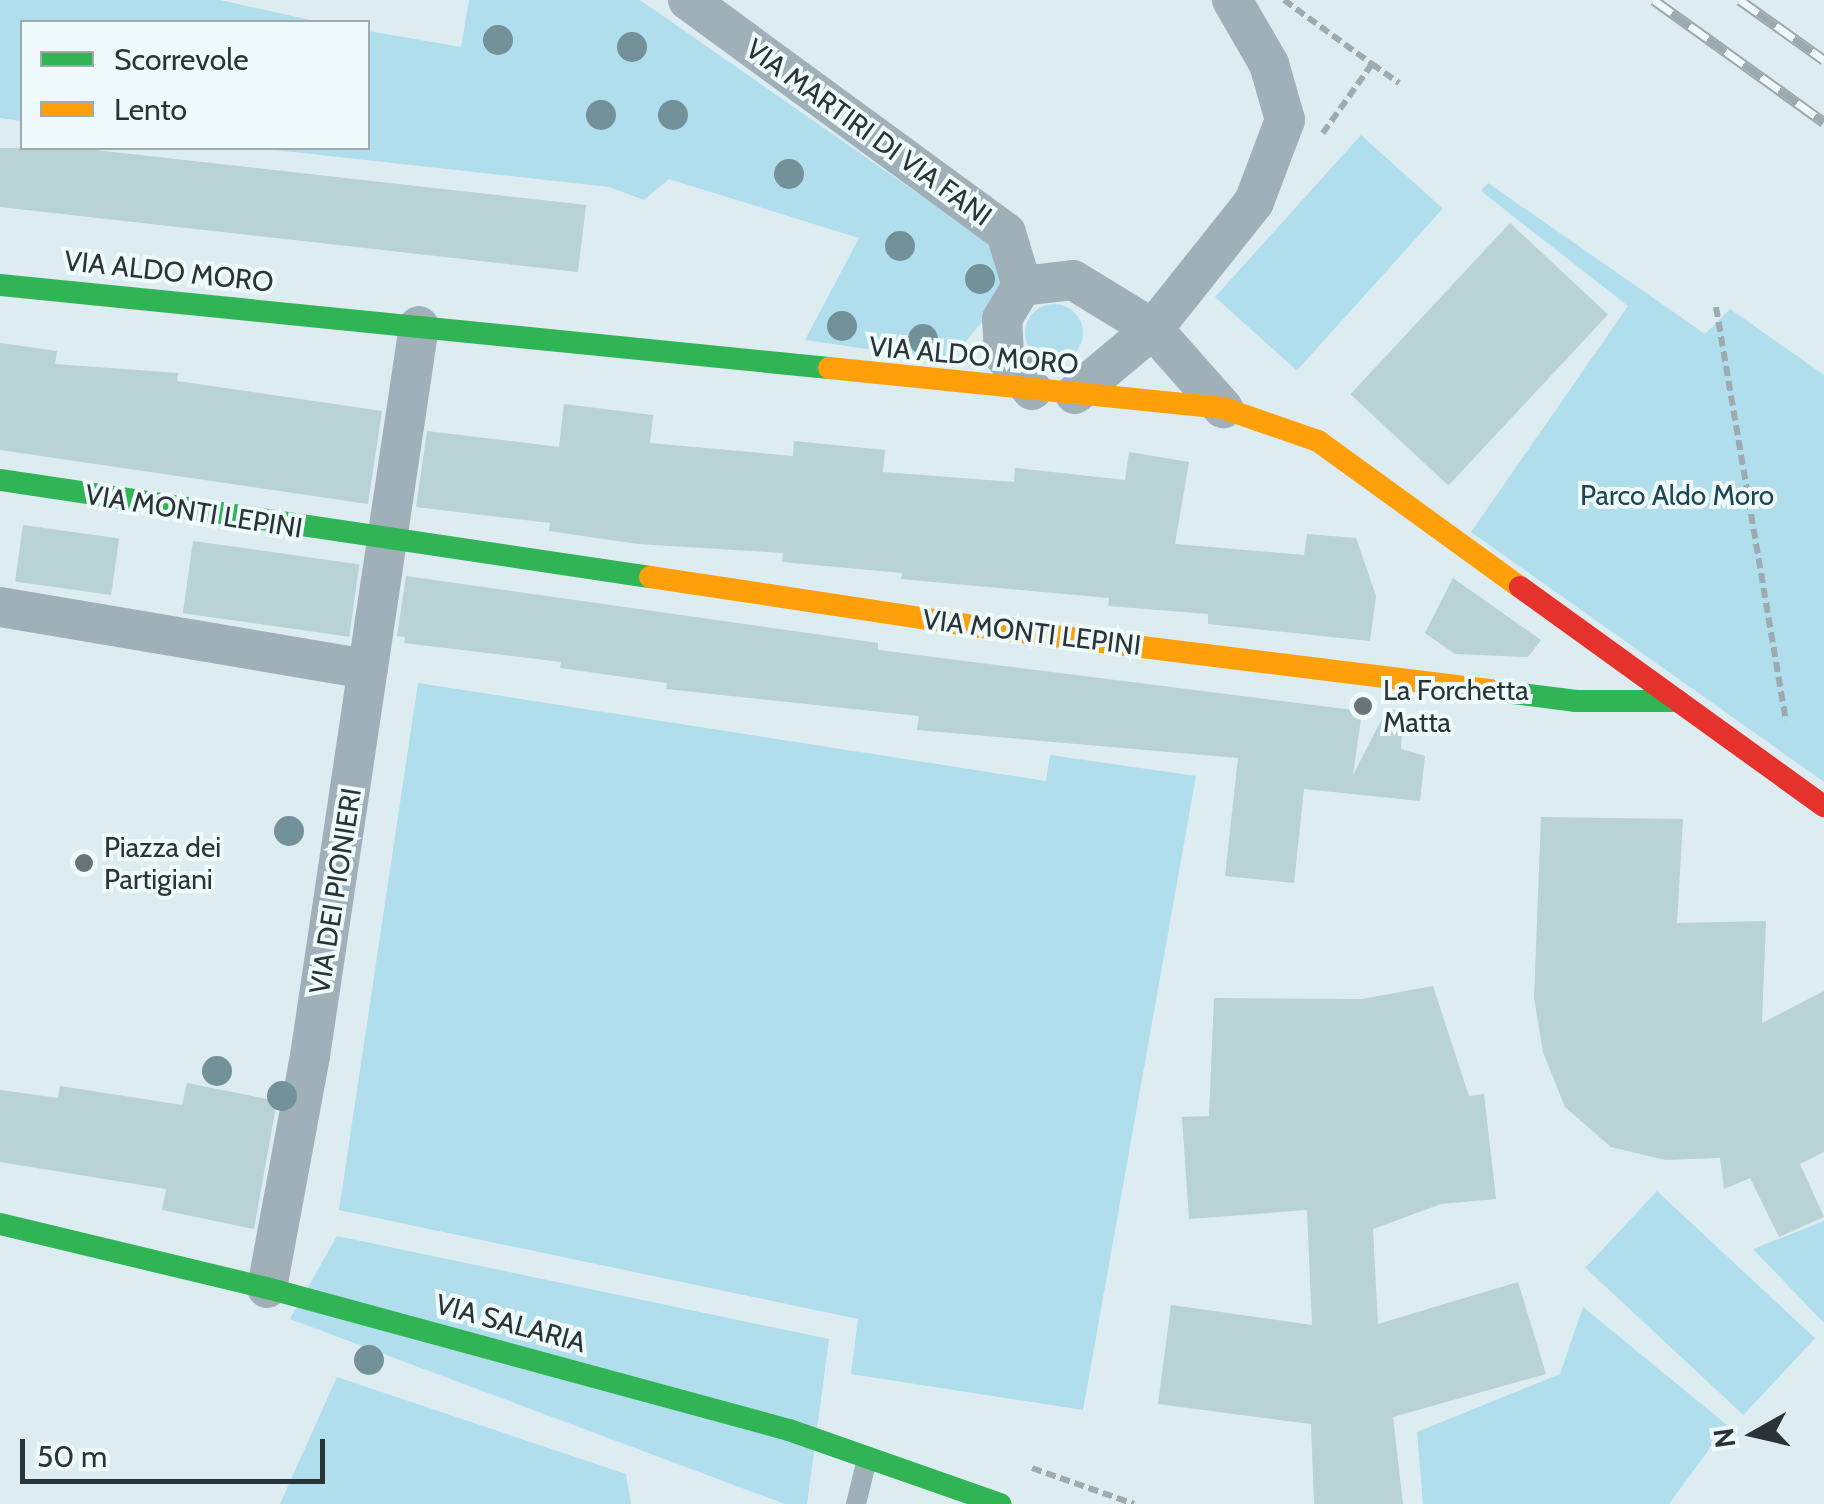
<!DOCTYPE html>
<style>
body{margin:0}
#map{position:relative;width:1824px;height:1504px;overflow:hidden;background:#ddecf0;font-family:Cabin,sans-serif}
div>[style]{position:absolute}
[style*='--x']{left:calc(var(--x)*1px);top:calc(var(--y)*1px);width:calc(var(--w)*1px);rotate:calc(var(--a)*1deg)}
.green>*{inset:0;background:#b0deec;transform-origin:0 0}
.round{border-radius:50%}
.building>*{inset:0;background:#b8d2d5;transform-origin:0 0}
.path>*{height:6px;margin-top:-3px;transform-origin:0;background:repeating-linear-gradient(90deg,#9cabb0 0 10px,transparent 0 15px)}
.lane>*{height:20px;margin:-10px;padding:0 10px;transform-origin:10px;border-radius:10px;background:#9fb0b9}
.street>*{height:40px;margin:-20px;padding:0 20px;transform-origin:20px;border-radius:20px;background:#9fb0b9}
.fast>*{height:22px;margin:-11px;padding:0 11px;transform-origin:11px;border-radius:11px;background:#30b455}
.slow>*{height:22px;margin:-11px;padding:0 11px;transform-origin:11px;border-radius:11px;background:#ff9f0a}
.jam>*{height:22px;margin:-11px;padding:0 11px;transform-origin:11px;border-radius:11px;background:#e5322d}
.rail>*{height:11px;margin-top:-5.5px;transform-origin:0;background:repeating-linear-gradient(90deg,#effafd 0 22px,#9ca9af 0 44px);box-sizing:border-box;border-block:2px solid #9ca9af}
.trees>*{width:30px;height:30px;margin:-15px;border-radius:50%;background:#739199}
.dots>*{width:28px;height:28px;translate:-50% -50%;box-sizing:border-box;border:5px solid #effafd;border-radius:50%}
span{translate:-50% -50%;white-space:nowrap;text-align:center;line-height:1.15;-webkit-text-stroke:8px #effafd;paint-order:stroke}
.street-label{font-size:28px;color:#2a3437}
.park-label{font-size:28px;color:#1d4651}
.poi-label{font-size:28px;color:#2a3437}
.left{translate:0 -50%;text-align:left}
.legend{position:absolute;left:20px;top:20px;width:350px;height:130px;box-sizing:border-box;background:#effafd;border:2px solid #a0abae;margin:0;padding:12px 18px;list-style:none;font-size:30px;color:#2a3437}
.legend li{display:flex;align-items:center;gap:20px;height:50px}
.legend b{width:50px;border:2px solid #a0abae}
.north{position:absolute;left:1704px;top:1384px;width:100px;height:100px;-webkit-text-stroke:8px #effafd;paint-order:stroke;rotate:262deg;font-size:28px;font-weight:700;line-height:40px;text-align:center;color:#2a3437}
.north::after{content:'';display:block;margin:auto;width:35px;height:45px;background:#2a3437;clip-path:polygon(50% 0,100% 100%,50% 72%,0 100%)}
.scale{position:absolute;left:20px;top:1439px;width:305px;height:45px;box-sizing:border-box;border:5px solid #2a3437;border-top:0;padding-left:12px;font-size:30px;line-height:35px;white-space:nowrap;color:#2a3437;-webkit-text-stroke:8px #effafd;paint-order:stroke}
</style>
<div id="map">
<div class="green">
<div style="clip-path:polygon(0 0,220px 0,319px 22px,22px 22px,22px 121px,0 118px)"></div>
<div style="clip-path:polygon(469px 0,640px 0,989px 243px,1012px 285px,950px 361px,805px 340px,859px 238px,669px 179px,644px 200px,609px 187px,257px 148px,368px 148px,368px 31px,461px 47px)"></div>
<div style="left:1361px;top:135px;width:110px;height:218px;rotate:42deg"></div>
<div style="clip-path:polygon(1488px 183px,1705px 334px,1730px 309px,1824px 375px,1824px 782px,1471px 532px,1628px 306px,1481px 191px)"></div>
<div class="round" style="left:1025px;top:304px;width:58px;height:58px"></div>
<div style="clip-path:polygon(418px 683px,1046px 781px,1050px 755px,1196px 776px,1083px 1410px,851px 1374px,858px 1319px,339px 1210px)"></div>
<div style="left:1657px;top:1191px;width:216px;height:105px;rotate:43deg"></div>
<div style="clip-path:polygon(1824px 1221px,1824px 1323px,1753px 1249px)"></div>
<div style="clip-path:polygon(337px 1236px,829px 1339px,807px 1504px,785px 1504px,290px 1319px)"></div>
<div style="clip-path:polygon(1583px 1307px,1727px 1425px,1669px 1504px,1423px 1504px,1417px 1432px,1560px 1374px)"></div>
<div style="clip-path:polygon(337px 1377px,626px 1474px,631px 1504px,280px 1504px)"></div>
</div>
<div class="building">
<div style="clip-path:polygon(0 148px,77px 148px,586px 205px,578px 272px,0 207px)"></div>
<div style="left:1510px;top:223px;width:134px;height:234px;rotate:43deg"></div>
<div style="clip-path:polygon(0 343px,57px 351px,55px 364px,178px 373px,177px 381px,382px 411px,368px 504px,0 450px)"></div>
<div style="clip-path:polygon(564px 404px,653px 415px,650px 443px,793px 456px,794px 441px,885px 450px,883px 472px,1014px 482px,1015px 468px,1125px 480px,1129px 452px,1189px 462px,1175px 544px,1304px 555px,1307px 534px,1356px 538px,1376px 596px,1370px 641px,1208px 624px,1208px 614px,1108px 606px,1109px 598px,901px 579px,902px 573px,782px 562px,783px 553px,638px 544px,549px 531px,550px 523px,416px 507px,427px 431px,559px 447px)"></div>
<div style="left:23px;top:525px;width:97px;height:57px;rotate:8deg"></div>
<div style="left:193px;top:541px;width:168px;height:73px;rotate:8deg"></div>
<div style="clip-path:polygon(406px 576px,878px 643px,878px 650px,1362px 711px,1353px 775px,1387px 709px,1403px 711px,1401px 749px,1425px 756px,1420px 801px,1304px 789px,1294px 883px,1225px 876px,1238px 758px,917px 730px,919px 716px,666px 689px,667px 683px,560px 668px,561px 662px,404px 643px,405px 637px,397px 636px)"></div>
<div style="clip-path:polygon(1453px 578px,1541px 640px,1528px 657px,1455px 654px,1425px 633px)"></div>
<div style="clip-path:polygon(1541px 817px,1683px 819px,1677px 923px,1766px 921px,1762px 1023px,1824px 991px,1824px 1152px,1800px 1164px,1824px 1217px,1779px 1237px,1750px 1178px,1724px 1189px,1720px 1158px,1665px 1160px,1611px 1147px,1565px 1107px,1543px 1052px,1534px 998px)"></div>
<div style="clip-path:polygon(1433px 986px,1469px 1096px,1484px 1094px,1496px 1199px,1441px 1204px,1373px 1229px,1378px 1324px,1518px 1282px,1546px 1374px,1393px 1417px,1403px 1504px,1314px 1504px,1311px 1424px,1158px 1404px,1171px 1305px,1312px 1325px,1307px 1210px,1189px 1219px,1182px 1117px,1209px 1116px,1214px 998px,1362px 999px)"></div>
<div style="clip-path:polygon(187px 1083px,277px 1101px,254px 1229px,162px 1210px,166px 1189px,0 1162px,0 1090px,58px 1098px,60px 1086px,182px 1105px)"></div>
</div>
<div class="path">
<div style="--x:1284;--y:0;--w:109;--a:36"></div>
<div style="--x:1372;--y:64;--w:85;--a:125.4"></div>
<div style="--x:1372;--y:64;--w:33;--a:35"></div>
<div style="--x:1716;--y:307;--w:420;--a:80.4"></div>
<div style="--x:1032;--y:1468;--w:108;--a:19.4"></div>
</div>
<div class="lane">
<div style="--x:856;--y:1504;--w:46;--a:-76.3"></div>
</div>
<div class="street">
<div style="--x:688;--y:0;--w:394;--a:36.2"></div>
<div style="--x:1006;--y:233;--w:55;--a:73.2"></div>
<div style="--x:1032;--y:390;--w:45;--a:-128.7"></div>
<div style="--x:1004;--y:355;--w:36;--a:-93"></div>
<div style="--x:1002;--y:319;--w:39;--a:-59"></div>
<div style="--x:1022;--y:286;--w:51;--a:-6.7"></div>
<div style="--x:1073;--y:280;--w:94;--a:31.5"></div>
<div style="--x:1153;--y:329;--w:106;--a:48.5"></div>
<div style="--x:1075;--y:394;--w:102;--a:-39.8"></div>
<div style="--x:1153;--y:329;--w:162;--a:-51.5"></div>
<div style="--x:1254;--y:202;--w:88;--a:-69.3"></div>
<div style="--x:1285;--y:120;--w:58;--a:-105.9"></div>
<div style="--x:1269;--y:64;--w:74;--a:-120"></div>
<div style="--x:0;--y:607;--w:373;--a:9.6"></div>
<div style="--x:267;--y:1288;--w:236;--a:-79.5"></div>
<div style="--x:310;--y:1056;--w:738;--a:-81.51"></div>
</div>
<div class="fast">
<div style="--x:0;--y:285;--w:833;--a:5.72"></div>
<div style="--x:0;--y:480;--w:657;--a:8.49"></div>
<div style="--x:1497;--y:691;--w:80;--a:7.2"></div>
<div style="--x:1576;--y:701;--w:102;--a:0"></div>
<div style="--x:0;--y:1224;--w:275;--a:13.5"></div>
<div style="--x:267;--y:1288;--w:541;--a:15.22"></div>
<div style="--x:789;--y:1430;--w:224;--a:19.3"></div>
</div>
<div class="slow">
<div style="--x:829;--y:368;--w:396;--a:5.8"></div>
<div style="--x:1223;--y:408;--w:101;--a:19.2"></div>
<div style="--x:1318;--y:441;--w:249;--a:35.9"></div>
<div style="--x:650;--y:577;--w:335;--a:8.6"></div>
<div style="--x:981;--y:627;--w:520;--a:7.07"></div>
</div>
<div class="jam">
<div style="--x:1520;--y:587;--w:375;--a:35.8"></div>
</div>
<div class="rail">
<div style="--x:1654;--y:0;--w:209;--a:35.7"></div>
<div style="--x:1740;--y:0;--w:103;--a:35.5"></div>
</div>
<div class="trees">
<div style="left:498px;top:40px"></div>
<div style="left:632px;top:47px"></div>
<div style="left:601px;top:115px"></div>
<div style="left:673px;top:115px"></div>
<div style="left:789px;top:174px"></div>
<div style="left:900px;top:246px"></div>
<div style="left:980px;top:279px"></div>
<div style="left:842px;top:326px"></div>
<div style="left:923px;top:339px"></div>
<div style="left:289px;top:831px"></div>
<div style="left:217px;top:1071px"></div>
<div style="left:282px;top:1096px"></div>
<div style="left:369px;top:1360px"></div>
</div>
<div class="dots">
<div style="left:1363px;top:706px;background:#697478"></div>
<div style="left:84px;top:863px;background:#697478"></div>
</div>
<div class="street-label">
<span style="left:869px;top:132px;rotate:36deg">VIA MARTIRI DI VIA FANI</span>
<span style="left:169px;top:271px;rotate:6deg">VIA ALDO MORO</span>
<span style="left:974px;top:355px;rotate:5deg">VIA ALDO MORO</span>
<span style="left:194px;top:511px;rotate:9deg">VIA MONTI LEPINI</span>
<span style="left:1032px;top:632px;rotate:7deg">VIA MONTI LEPINI</span>
<span style="left:335px;top:891px;rotate:-81deg">VIA DEI PIONIERI</span>
<span style="left:511px;top:1323px;rotate:15deg">VIA SALARIA</span>
</div>
<div class="park-label">
<span style="left:1677px;top:495px">Parco Aldo Moro</span>
</div>
<div class="poi-label">
<span class="left" style="left:1383px;top:706px">La Forchetta<br>Matta</span>
<span class="left" style="left:104px;top:863px">Piazza dei<br>Partigiani</span>
</div>
<ul class="legend">
<li><b style="height:12px;background:#30b455"></b>Scorrevole</li>
<li><b style="height:12px;background:#ff9f0a"></b>Lento</li>
</ul>
<div class="north">N</div>
<div class="scale">50 m</div>
</div>
